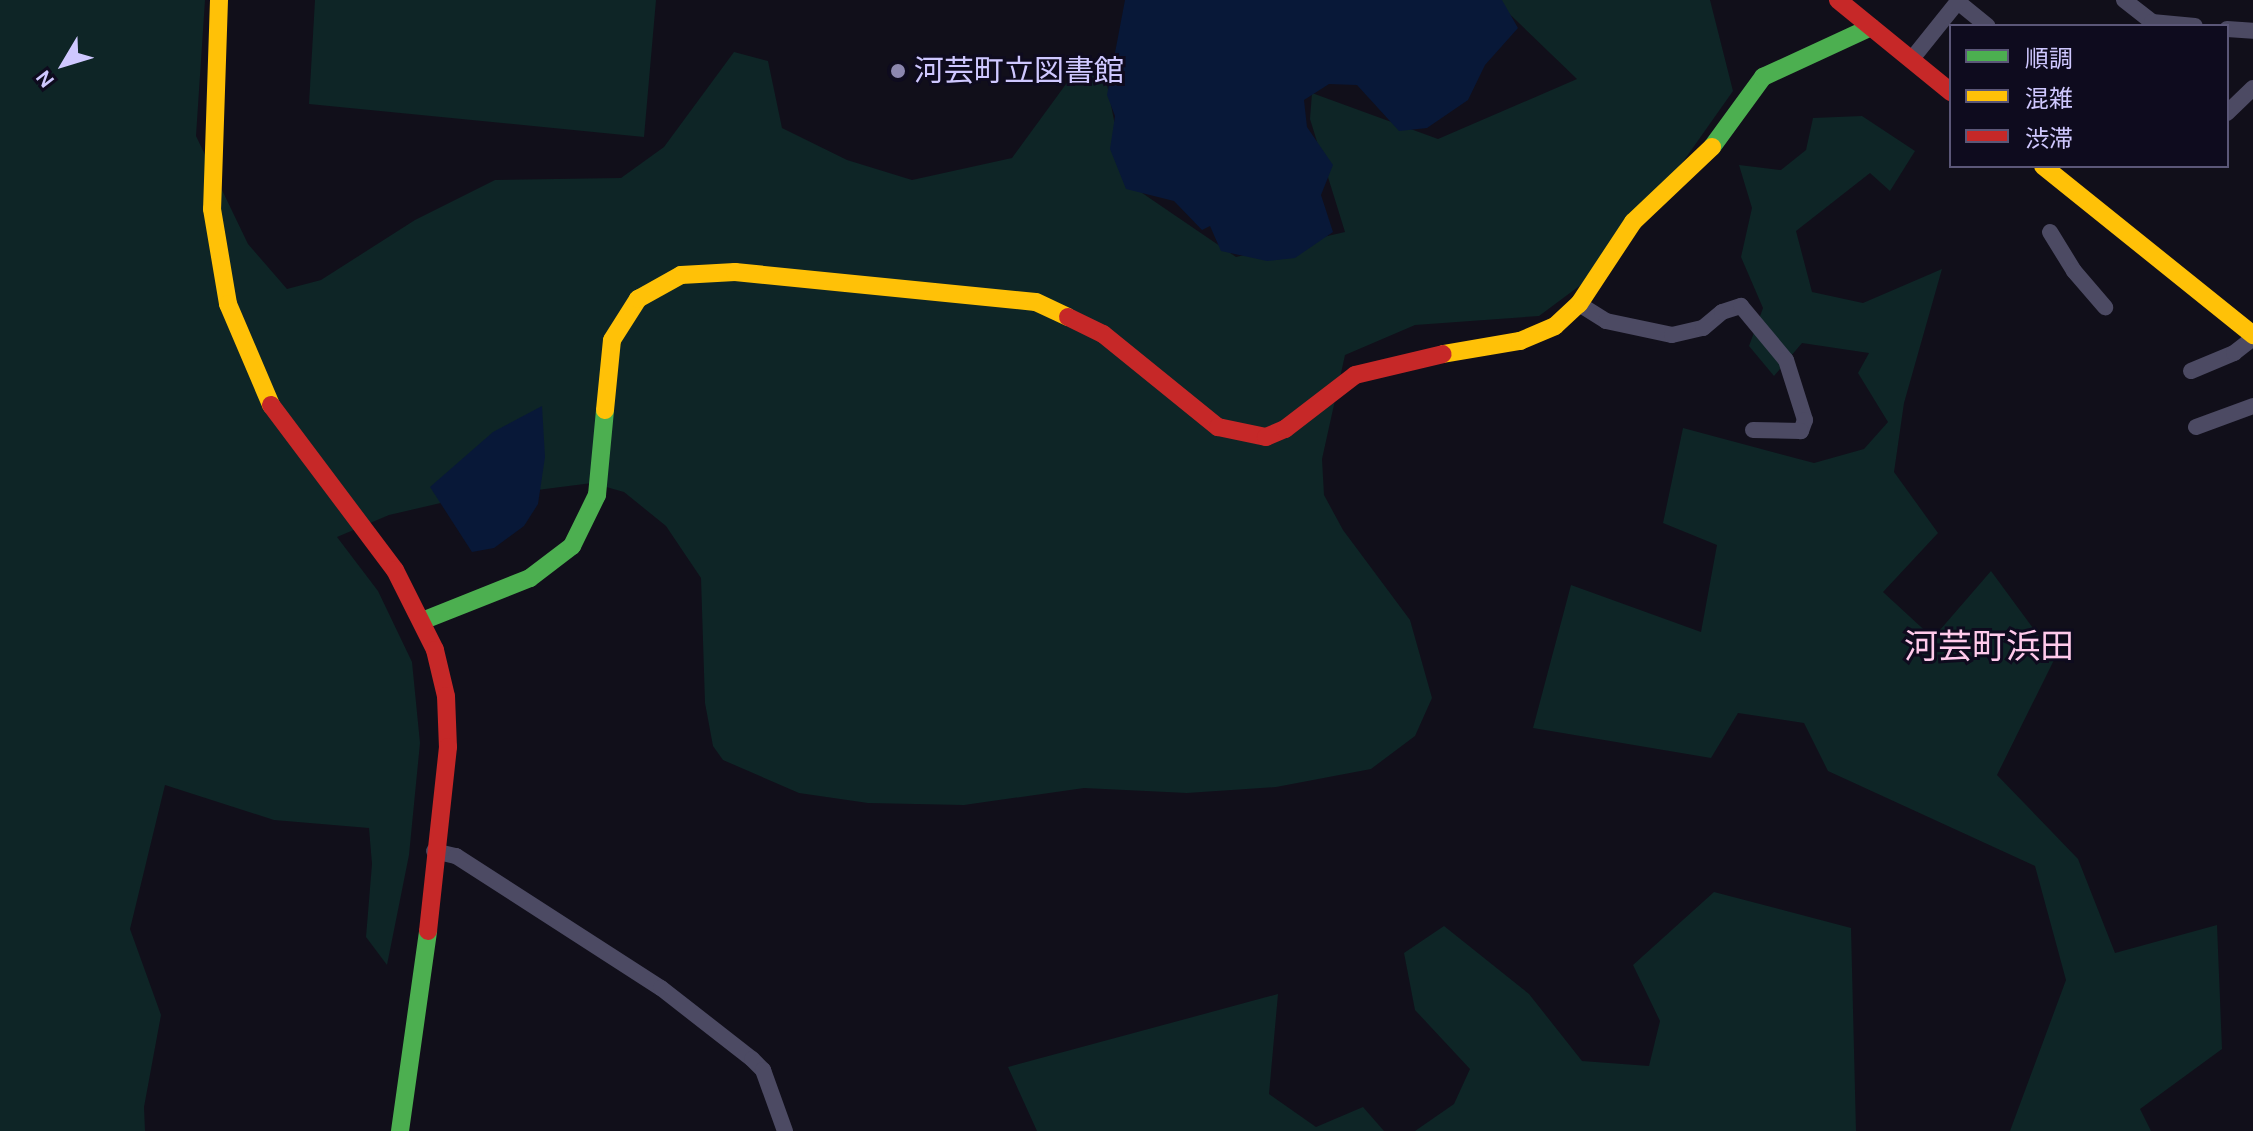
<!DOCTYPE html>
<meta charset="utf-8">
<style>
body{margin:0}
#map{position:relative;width:2253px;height:1131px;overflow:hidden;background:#110f1a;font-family:Karla,"Noto Sans JP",sans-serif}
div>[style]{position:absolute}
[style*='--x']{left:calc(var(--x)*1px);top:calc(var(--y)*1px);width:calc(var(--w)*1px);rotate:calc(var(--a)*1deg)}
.green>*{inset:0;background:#0e2526}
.water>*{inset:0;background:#081838}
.street>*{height:16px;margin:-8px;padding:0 8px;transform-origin:8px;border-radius:8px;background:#4c4a63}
.fast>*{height:18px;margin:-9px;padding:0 9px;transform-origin:9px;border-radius:9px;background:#4caf50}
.slow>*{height:18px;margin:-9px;padding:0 9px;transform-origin:9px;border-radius:9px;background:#ffc107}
.jam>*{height:18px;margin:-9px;padding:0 9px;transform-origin:9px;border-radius:9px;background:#c62828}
.dots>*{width:22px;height:22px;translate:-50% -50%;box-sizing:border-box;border:4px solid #0e0b1e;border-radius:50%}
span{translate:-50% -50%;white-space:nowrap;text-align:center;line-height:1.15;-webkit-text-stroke:6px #0e0b1e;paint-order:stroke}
.poi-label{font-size:30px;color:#cfc8ff}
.left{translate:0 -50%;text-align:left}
.quarter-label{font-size:34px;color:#ffcaeb}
.legend{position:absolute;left:1949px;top:24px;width:280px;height:144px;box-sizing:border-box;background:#0e0b1e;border:2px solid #5b5778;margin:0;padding:10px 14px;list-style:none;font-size:24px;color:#cfc8ff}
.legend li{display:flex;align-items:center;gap:16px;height:40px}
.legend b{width:40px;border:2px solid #5b5778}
.north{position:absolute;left:24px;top:24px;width:80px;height:80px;-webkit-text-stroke:6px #0e0b1e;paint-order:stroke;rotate:232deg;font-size:22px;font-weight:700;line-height:32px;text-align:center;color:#cfc8ff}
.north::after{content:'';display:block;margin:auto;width:28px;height:36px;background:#cfc8ff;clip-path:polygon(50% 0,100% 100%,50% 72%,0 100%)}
</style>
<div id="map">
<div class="green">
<div style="clip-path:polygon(0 0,205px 0,196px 136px,248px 244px,287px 289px,321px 280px,415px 220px,495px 180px,621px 178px,664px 147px,734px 52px,768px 61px,782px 128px,847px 160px,912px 180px,1012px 158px,1077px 69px,1105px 74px,1126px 182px,1236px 257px,1345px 232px,1310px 119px,1312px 93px,1438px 139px,1577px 79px,1495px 0,1710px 0,1733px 91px,1613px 261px,1539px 316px,1415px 325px,1345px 355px,1322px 459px,1324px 495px,1343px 530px,1410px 620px,1432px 698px,1415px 736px,1371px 769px,1276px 787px,1187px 793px,1084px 788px,964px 805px,868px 803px,799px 793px,723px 760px,713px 746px,705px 703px,701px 578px,666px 526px,624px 492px,592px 483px,445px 502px,389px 515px,337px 537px,378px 591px,412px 662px,420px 743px,409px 855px,387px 965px,366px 937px,372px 864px,369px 828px,274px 820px,165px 785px,130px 929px,161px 1015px,144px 1107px,145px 1131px,0 1131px)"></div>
<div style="clip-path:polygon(315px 0,656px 0,644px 137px,309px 104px)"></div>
<div style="clip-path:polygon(1862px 116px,1915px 151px,1890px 191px,1870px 173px,1796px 231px,1812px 292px,1863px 303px,1942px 269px,1904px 403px,1894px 472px,1938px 533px,1883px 592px,1933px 638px,1991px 571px,2055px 658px,1997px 775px,2078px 859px,2115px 953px,2217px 925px,2222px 1049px,2140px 1109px,2151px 1131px,2010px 1131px,2066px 980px,2035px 866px,1828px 771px,1804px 723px,1738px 713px,1711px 758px,1533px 728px,1571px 585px,1701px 632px,1717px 545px,1663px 523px,1683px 428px,1814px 463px,1864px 449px,1888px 422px,1858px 373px,1869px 353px,1802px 343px,1774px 376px,1749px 346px,1763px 308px,1741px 257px,1752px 208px,1739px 165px,1781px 170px,1806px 150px,1813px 118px)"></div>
<div style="clip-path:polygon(1714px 892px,1851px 928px,1856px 1131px,1415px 1131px,1454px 1104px,1470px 1069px,1415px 1010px,1404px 953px,1444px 926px,1529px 994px,1582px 1061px,1649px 1066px,1660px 1021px,1633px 965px)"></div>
<div style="clip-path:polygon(1278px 994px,1269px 1094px,1316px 1127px,1363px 1107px,1384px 1131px,1037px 1131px,1008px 1067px)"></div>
</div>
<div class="water">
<div style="clip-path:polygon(1125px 0,1502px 0,1518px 28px,1485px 65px,1468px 100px,1427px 128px,1399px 131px,1357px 85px,1329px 84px,1304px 100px,1307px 127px,1333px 165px,1321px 195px,1333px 232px,1295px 258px,1267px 261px,1221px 251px,1210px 226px,1202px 230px,1174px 201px,1126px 189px,1110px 149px,1115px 116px,1107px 95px)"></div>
<div style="clip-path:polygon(542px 406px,545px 457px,538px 504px,524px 526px,494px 548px,472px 552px,430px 487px,493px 432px)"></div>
</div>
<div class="street">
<div style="--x:2124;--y:0;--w:36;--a:38"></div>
<div style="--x:2152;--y:22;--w:43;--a:5.3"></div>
<div style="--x:1958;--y:2;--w:38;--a:39"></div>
<div style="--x:2227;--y:29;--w:26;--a:4"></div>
<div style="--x:1911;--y:60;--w:77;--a:-51.3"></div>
<div style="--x:2227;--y:113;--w:36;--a:-44"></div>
<div style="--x:2050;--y:232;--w:46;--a:58.4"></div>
<div style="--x:2074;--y:271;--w:48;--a:49.3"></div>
<div style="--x:1579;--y:304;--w:32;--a:32"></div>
<div style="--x:1606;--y:321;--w:67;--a:12"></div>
<div style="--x:1672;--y:335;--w:32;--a:-13"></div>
<div style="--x:1703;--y:328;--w:25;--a:-40"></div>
<div style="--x:1722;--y:312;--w:20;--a:-18"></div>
<div style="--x:1741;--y:306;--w:70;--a:50.2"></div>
<div style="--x:1786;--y:360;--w:63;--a:72.4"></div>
<div style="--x:1805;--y:420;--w:12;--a:110"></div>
<div style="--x:1801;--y:431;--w:48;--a:-178.8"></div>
<div style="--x:2191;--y:371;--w:47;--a:-22.7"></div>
<div style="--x:2234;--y:353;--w:24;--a:-38"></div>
<div style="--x:2196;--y:427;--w:61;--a:-20.2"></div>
<div style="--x:434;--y:851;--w:23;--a:13"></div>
<div style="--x:456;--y:856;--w:244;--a:32.8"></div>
<div style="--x:661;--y:988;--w:115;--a:38"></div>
<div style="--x:752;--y:1059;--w:16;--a:45"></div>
<div style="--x:763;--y:1070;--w:65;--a:70.2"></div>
</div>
<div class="fast">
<div style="--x:1712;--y:147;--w:87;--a:-53.9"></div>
<div style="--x:1763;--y:77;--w:119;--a:-24.8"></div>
<div style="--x:422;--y:621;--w:116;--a:-21.7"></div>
<div style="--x:530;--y:578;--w:53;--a:-37.3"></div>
<div style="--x:572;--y:546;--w:57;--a:-63.9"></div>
<div style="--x:597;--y:495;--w:85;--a:-84.6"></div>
<div style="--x:400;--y:1131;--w:202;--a:-82"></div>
</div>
<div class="slow">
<div style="--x:219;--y:0;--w:209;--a:91.9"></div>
<div style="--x:212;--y:209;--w:96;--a:80.4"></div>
<div style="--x:228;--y:304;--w:110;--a:66.9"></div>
<div style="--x:2043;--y:166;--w:270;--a:38.8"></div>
<div style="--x:1443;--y:354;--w:78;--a:-9.6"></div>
<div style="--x:1520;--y:341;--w:38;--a:-23"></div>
<div style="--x:1555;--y:326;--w:33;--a:-43"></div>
<div style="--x:1579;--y:304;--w:98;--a:-56.6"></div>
<div style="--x:1633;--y:222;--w:109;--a:-43.5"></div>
<div style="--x:605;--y:410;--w:70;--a:-84.3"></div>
<div style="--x:612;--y:340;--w:49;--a:-57.6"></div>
<div style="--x:638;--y:299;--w:49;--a:-29.2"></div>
<div style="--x:681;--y:275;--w:54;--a:-3.2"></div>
<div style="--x:735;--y:272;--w:302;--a:5.7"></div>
<div style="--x:1036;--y:302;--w:35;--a:25"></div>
</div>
<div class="jam">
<div style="--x:1838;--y:0;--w:146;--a:39.2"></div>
<div style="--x:1068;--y:317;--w:39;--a:26"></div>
<div style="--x:1103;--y:334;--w:148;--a:39"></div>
<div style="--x:1218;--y:427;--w:49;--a:11.8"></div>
<div style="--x:1266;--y:437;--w:21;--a:-23"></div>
<div style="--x:1285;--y:429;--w:88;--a:-37.6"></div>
<div style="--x:1355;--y:375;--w:90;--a:-13.4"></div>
<div style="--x:271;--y:405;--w:206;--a:53.1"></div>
<div style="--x:395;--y:570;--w:89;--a:63.4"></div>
<div style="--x:435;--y:650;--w:47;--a:76.6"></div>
<div style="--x:446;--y:696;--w:51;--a:87.8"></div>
<div style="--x:448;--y:747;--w:185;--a:96.2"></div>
</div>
<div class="dots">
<div style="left:898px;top:71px;background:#8c87af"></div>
</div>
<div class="poi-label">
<span class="left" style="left:914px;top:71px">河芸町立図書館</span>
</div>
<div class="quarter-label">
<span style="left:1989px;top:648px">河芸町浜田</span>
</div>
<ul class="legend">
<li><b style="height:10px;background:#4caf50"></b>順調</li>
<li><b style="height:10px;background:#ffc107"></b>混雑</li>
<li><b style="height:10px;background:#c62828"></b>渋滞</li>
</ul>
<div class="north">N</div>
</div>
